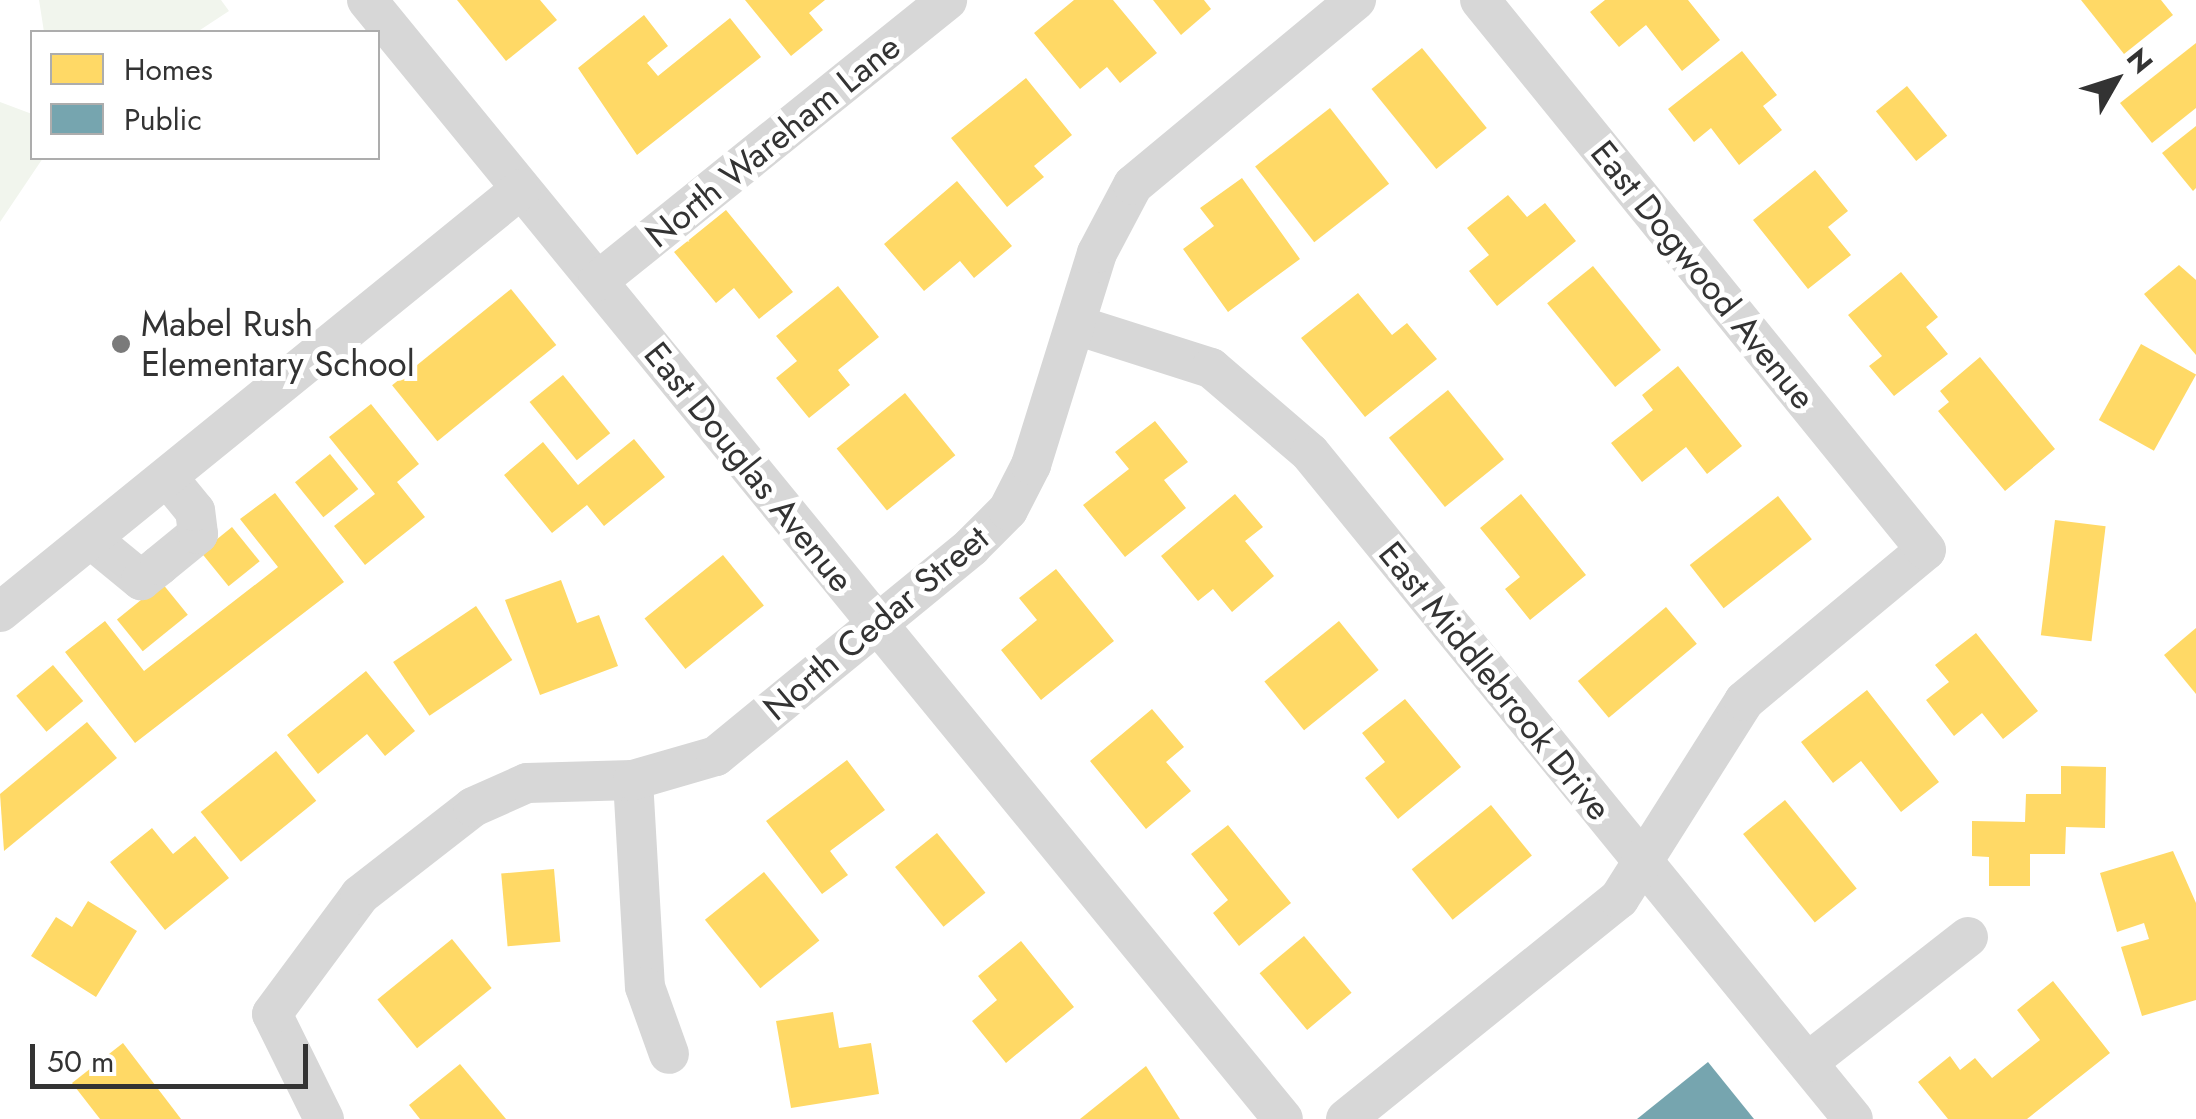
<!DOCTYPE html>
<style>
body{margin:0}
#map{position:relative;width:2196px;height:1119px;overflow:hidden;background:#fff;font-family:Jost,sans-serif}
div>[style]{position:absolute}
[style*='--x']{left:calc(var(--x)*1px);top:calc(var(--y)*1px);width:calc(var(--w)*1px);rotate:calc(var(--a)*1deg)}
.green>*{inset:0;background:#f1f5ed}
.homes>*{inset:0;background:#ffd966;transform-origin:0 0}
.public>*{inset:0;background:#76a5af}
.minor>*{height:40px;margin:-20px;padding:0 20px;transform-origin:20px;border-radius:20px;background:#d7d7d7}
.dots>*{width:28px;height:28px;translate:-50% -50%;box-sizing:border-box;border:5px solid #fff;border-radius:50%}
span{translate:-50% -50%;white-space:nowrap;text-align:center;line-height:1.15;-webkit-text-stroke:10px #fff;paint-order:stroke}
.street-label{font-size:35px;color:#333}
.poi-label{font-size:35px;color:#333}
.left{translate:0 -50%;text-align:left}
.legend{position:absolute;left:30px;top:30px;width:350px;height:130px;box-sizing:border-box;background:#fff;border:2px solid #adadad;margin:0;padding:12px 18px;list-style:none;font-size:30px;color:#333}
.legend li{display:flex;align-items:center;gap:20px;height:50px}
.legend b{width:50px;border:2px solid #adadad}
.north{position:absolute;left:2066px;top:30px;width:100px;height:100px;-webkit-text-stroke:8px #fff;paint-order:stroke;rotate:51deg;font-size:28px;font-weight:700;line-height:40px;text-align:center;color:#333}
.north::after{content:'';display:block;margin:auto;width:35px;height:45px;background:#333;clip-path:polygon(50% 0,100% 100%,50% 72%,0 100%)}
.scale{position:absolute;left:30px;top:1044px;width:278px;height:45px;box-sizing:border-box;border:5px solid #333;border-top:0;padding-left:12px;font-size:30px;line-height:35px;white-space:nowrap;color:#333;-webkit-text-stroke:8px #fff;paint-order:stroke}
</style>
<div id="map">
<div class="green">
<div style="clip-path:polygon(39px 0,221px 0,229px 11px,197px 32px,44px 32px)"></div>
<div style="clip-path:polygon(0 102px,32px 114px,32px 158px,43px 158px,0 222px)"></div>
</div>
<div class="homes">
<div style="clip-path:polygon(457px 0,540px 0,557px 20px,506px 61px)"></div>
<div style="clip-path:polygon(745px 0,825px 0,809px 13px,823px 30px,791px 56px)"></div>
<div style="clip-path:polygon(1074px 0,1113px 0,1157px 53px,1120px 83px,1107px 67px,1080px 89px,1034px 33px)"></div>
<div style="clip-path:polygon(1153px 0,1204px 0,1211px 9px,1181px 35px)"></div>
<div style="clip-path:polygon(1605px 0,1688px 0,1720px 40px,1682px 71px,1646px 25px,1619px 47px,1590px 12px)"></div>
<div style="clip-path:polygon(2081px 0,2161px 0,2173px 15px,2124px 54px)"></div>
<div style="clip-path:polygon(644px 15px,668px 46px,647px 63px,658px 76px,730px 18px,761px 57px,637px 155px,578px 68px)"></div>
<div style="clip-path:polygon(2196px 43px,2196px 108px,2152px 143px,2120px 103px)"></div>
<div style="left:1422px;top:48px;width:103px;height:65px;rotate:51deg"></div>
<div style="clip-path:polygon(1742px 51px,1777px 95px,1763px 106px,1782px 130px,1739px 165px,1711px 128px,1694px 142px,1668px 109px)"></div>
<div style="clip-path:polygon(1026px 78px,1072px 135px,1034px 166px,1044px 177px,1007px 207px,951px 138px)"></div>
<div style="left:1907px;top:86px;width:64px;height:40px;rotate:51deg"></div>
<div style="left:1330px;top:108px;width:96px;height:95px;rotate:52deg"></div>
<div style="clip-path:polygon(2196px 126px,2196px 188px,2193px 191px,2162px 153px)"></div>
<div style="clip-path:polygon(1815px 170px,1848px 211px,1828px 227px,1851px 255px,1808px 289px,1753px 220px)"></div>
<div style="clip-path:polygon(1242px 178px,1300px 259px,1228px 312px,1183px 249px,1214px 226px,1200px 208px)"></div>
<div style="clip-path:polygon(957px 181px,1012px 246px,974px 278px,960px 261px,924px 291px,884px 244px)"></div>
<div style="clip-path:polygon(1508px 195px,1527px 217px,1545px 203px,1576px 241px,1497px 306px,1469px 271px,1489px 255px,1467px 228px)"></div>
<div style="clip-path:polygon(726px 210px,793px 292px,759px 319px,734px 288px,716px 303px,674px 252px)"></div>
<div style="clip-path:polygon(2179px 265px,2196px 280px,2196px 355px,2144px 294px)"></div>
<div style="left:1593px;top:266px;width:108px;height:59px;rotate:51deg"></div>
<div style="clip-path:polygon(1901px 272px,1938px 317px,1926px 327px,1948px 354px,1894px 396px,1869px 366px,1882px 356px,1848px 315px)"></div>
<div style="clip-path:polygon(838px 286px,879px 337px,838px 370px,850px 385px,809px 418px,776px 378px,797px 361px,776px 336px)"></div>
<div style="left:511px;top:289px;width:72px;height:153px;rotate:51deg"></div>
<div style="clip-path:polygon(1358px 293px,1392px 335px,1407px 323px,1437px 359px,1365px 417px,1301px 338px)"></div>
<div style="left:2141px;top:344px;width:63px;height:87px;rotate:29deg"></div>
<div style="clip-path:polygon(1980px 357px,2055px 449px,2005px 491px,1938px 411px,1949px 402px,1940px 391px)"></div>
<div style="clip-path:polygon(1678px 366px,1742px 446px,1707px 474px,1686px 447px,1642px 482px,1611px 443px,1653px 410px,1642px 395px)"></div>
<div style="left:563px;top:375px;width:75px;height:43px;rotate:51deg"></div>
<div style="left:1448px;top:390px;width:89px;height:76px;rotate:51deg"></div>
<div style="left:905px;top:393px;width:80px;height:88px;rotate:51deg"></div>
<div style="clip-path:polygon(371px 404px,419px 464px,397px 482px,425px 517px,365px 565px,334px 526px,375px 494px,329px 437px)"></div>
<div style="clip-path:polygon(1155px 421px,1188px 462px,1164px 480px,1186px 508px,1125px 557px,1083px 505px,1129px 469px,1115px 452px)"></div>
<div style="clip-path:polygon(634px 439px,665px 477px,604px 526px,587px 505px,552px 533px,504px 475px,543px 442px,578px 485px)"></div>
<div style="left:330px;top:454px;width:45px;height:45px;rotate:51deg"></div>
<div style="clip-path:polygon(275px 493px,344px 582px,135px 743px,65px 652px,105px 621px,144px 671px,278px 567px,240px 519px)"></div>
<div style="clip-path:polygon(1235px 494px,1263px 527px,1245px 541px,1274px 576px,1232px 612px,1213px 589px,1198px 601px,1161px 556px)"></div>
<div style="clip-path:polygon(1521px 494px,1586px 575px,1530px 620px,1505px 589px,1520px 577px,1480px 528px)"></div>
<div style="left:1778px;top:496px;width:55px;height:112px;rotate:52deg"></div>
<div style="left:2055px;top:520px;width:51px;height:116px;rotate:7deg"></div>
<div style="left:232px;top:527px;width:44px;height:40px;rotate:51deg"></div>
<div style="left:723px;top:555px;width:65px;height:101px;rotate:51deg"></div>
<div style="clip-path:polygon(1056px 569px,1114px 641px,1041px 700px,1001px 650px,1037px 620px,1019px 598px)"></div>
<div style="clip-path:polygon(561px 580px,577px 623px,599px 615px,618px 666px,540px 695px,505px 600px)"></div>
<div style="left:162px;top:583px;width:41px;height:58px;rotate:51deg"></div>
<div style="left:476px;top:606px;width:65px;height:100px;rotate:56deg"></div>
<div style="left:1666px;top:607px;width:48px;height:115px;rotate:50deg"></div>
<div style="left:1339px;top:621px;width:63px;height:96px;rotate:51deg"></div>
<div style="clip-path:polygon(2196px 628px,2196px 694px,2164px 655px)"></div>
<div style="clip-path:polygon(1976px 633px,2038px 711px,2003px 739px,1982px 713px,1954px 736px,1926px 700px,1949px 682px,1935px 665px)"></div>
<div style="left:53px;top:665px;width:47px;height:48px;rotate:50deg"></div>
<div style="clip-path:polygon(366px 671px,415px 731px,385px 756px,367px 734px,318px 774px,287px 735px)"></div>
<div style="clip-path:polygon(1867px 690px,1939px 782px,1901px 812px,1861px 761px,1833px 783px,1801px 742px)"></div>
<div style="clip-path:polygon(1405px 699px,1461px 767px,1398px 819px,1365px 778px,1385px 762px,1362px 733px)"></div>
<div style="clip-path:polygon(1152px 709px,1184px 747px,1166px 762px,1191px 791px,1146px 829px,1090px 761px)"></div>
<div style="clip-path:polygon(87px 722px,117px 758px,4px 851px,0 794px)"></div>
<div style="left:276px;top:751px;width:64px;height:97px;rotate:51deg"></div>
<div style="clip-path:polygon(847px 760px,885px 810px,830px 851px,848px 875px,822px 894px,766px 821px)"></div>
<div style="clip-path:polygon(2061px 766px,2106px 767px,2105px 828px,2066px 827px,2065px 854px,2030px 854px,2030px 886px,1989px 886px,1989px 857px,1972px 856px,1972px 821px,2025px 822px,2026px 794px,2061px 794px)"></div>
<div style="left:1785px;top:800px;width:114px;height:54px;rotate:51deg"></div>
<div style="left:1491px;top:805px;width:65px;height:102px;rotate:51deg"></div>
<div style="clip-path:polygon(1228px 825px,1291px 903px,1239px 946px,1213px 913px,1228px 900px,1191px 854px)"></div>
<div style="clip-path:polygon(152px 828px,173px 854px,195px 836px,229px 878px,165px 930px,110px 862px)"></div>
<div style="left:937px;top:833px;width:77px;height:54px;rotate:51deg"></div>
<div style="clip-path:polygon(2173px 851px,2196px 903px,2196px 1000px,2142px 1016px,2121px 947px,2149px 939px,2144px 923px,2117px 932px,2100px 873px)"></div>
<div style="left:554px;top:869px;width:73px;height:53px;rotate:85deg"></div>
<div style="left:764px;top:872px;width:88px;height:76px;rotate:51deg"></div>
<div style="clip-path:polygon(88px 901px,137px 931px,96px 997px,31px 956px,56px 917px,72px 927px)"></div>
<div style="left:1304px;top:936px;width:74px;height:58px;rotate:50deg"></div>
<div style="left:452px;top:939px;width:63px;height:96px;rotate:51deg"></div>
<div style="clip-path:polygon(1021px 941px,1074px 1007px,1006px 1063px,972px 1021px,997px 1000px,978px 976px)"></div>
<div style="clip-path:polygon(2053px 981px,2110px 1053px,2027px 1119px,1948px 1119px,1918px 1082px,1950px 1056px,1960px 1070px,1975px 1058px,1992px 1078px,2040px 1040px,2017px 1010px)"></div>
<div style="clip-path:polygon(833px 1012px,839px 1048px,871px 1043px,879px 1094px,791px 1108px,776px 1021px)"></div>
<div style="clip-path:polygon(123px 1043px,181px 1119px,100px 1119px,72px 1083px)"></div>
<div style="clip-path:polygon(460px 1064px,506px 1119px,420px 1119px,409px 1105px)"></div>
<div style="clip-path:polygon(1146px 1066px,1180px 1119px,1080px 1119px)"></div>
</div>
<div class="public">
<div style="clip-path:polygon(1708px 1062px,1754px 1119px,1637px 1119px)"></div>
</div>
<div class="minor">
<div style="--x:367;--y:0;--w:1446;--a:50.7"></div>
<div style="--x:598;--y:281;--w:448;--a:-38.8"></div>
<div style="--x:1076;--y:325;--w:142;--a:17.7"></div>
<div style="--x:1211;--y:368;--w:130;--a:40.6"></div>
<div style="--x:1310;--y:453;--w:859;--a:50.81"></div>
<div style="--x:91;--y:539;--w:65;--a:39.4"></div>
<div style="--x:141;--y:580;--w:24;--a:-38"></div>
<div style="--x:160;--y:565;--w:49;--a:-39.2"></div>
<div style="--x:198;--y:534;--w:23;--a:-97"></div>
<div style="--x:195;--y:511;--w:43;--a:-129.3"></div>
<div style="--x:0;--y:612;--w:671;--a:-39.07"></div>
<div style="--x:633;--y:780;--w:207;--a:86.7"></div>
<div style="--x:645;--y:987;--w:71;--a:70.3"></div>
<div style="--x:1808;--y:1062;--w:203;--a:-38"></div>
<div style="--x:324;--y:1119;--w:117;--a:-116.3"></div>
<div style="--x:272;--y:1014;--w:148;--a:-53.5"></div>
<div style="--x:360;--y:895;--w:143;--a:-37.9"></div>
<div style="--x:473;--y:807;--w:59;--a:-24"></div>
<div style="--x:527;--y:783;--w:106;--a:-1.6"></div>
<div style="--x:633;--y:780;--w:86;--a:-16.1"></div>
<div style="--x:716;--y:756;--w:330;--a:-39.3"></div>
<div style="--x:971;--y:547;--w:52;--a:-45"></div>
<div style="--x:1008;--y:510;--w:51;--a:-62.9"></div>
<div style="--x:1031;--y:465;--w:222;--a:-72.7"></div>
<div style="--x:1097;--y:253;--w:77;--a:-62.1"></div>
<div style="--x:1133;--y:185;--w:290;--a:-39.7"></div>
<div style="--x:1346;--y:1119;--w:351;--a:-38.9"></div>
<div style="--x:1619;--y:899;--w:234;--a:-57.7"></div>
<div style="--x:1744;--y:701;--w:236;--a:-39.7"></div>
<div style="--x:1926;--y:550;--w:708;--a:-129.04"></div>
</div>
<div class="dots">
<div style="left:121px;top:344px;background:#7a7a7a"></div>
</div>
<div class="street-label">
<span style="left:773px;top:141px;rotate:-39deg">North Wareham Lane</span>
<span style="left:1703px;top:275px;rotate:51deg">East Dogwood Avenue</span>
<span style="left:749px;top:467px;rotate:51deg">East Douglas Avenue</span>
<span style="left:876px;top:623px;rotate:-40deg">North Cedar Street</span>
<span style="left:1495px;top:681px;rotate:51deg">East Middlebrook Drive</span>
</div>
<div class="poi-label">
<span class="left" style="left:141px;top:344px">Mabel Rush<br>Elementary School</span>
</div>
<ul class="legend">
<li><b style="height:28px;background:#ffd966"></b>Homes</li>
<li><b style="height:28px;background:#76a5af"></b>Public</li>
</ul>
<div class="north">N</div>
<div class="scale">50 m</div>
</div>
